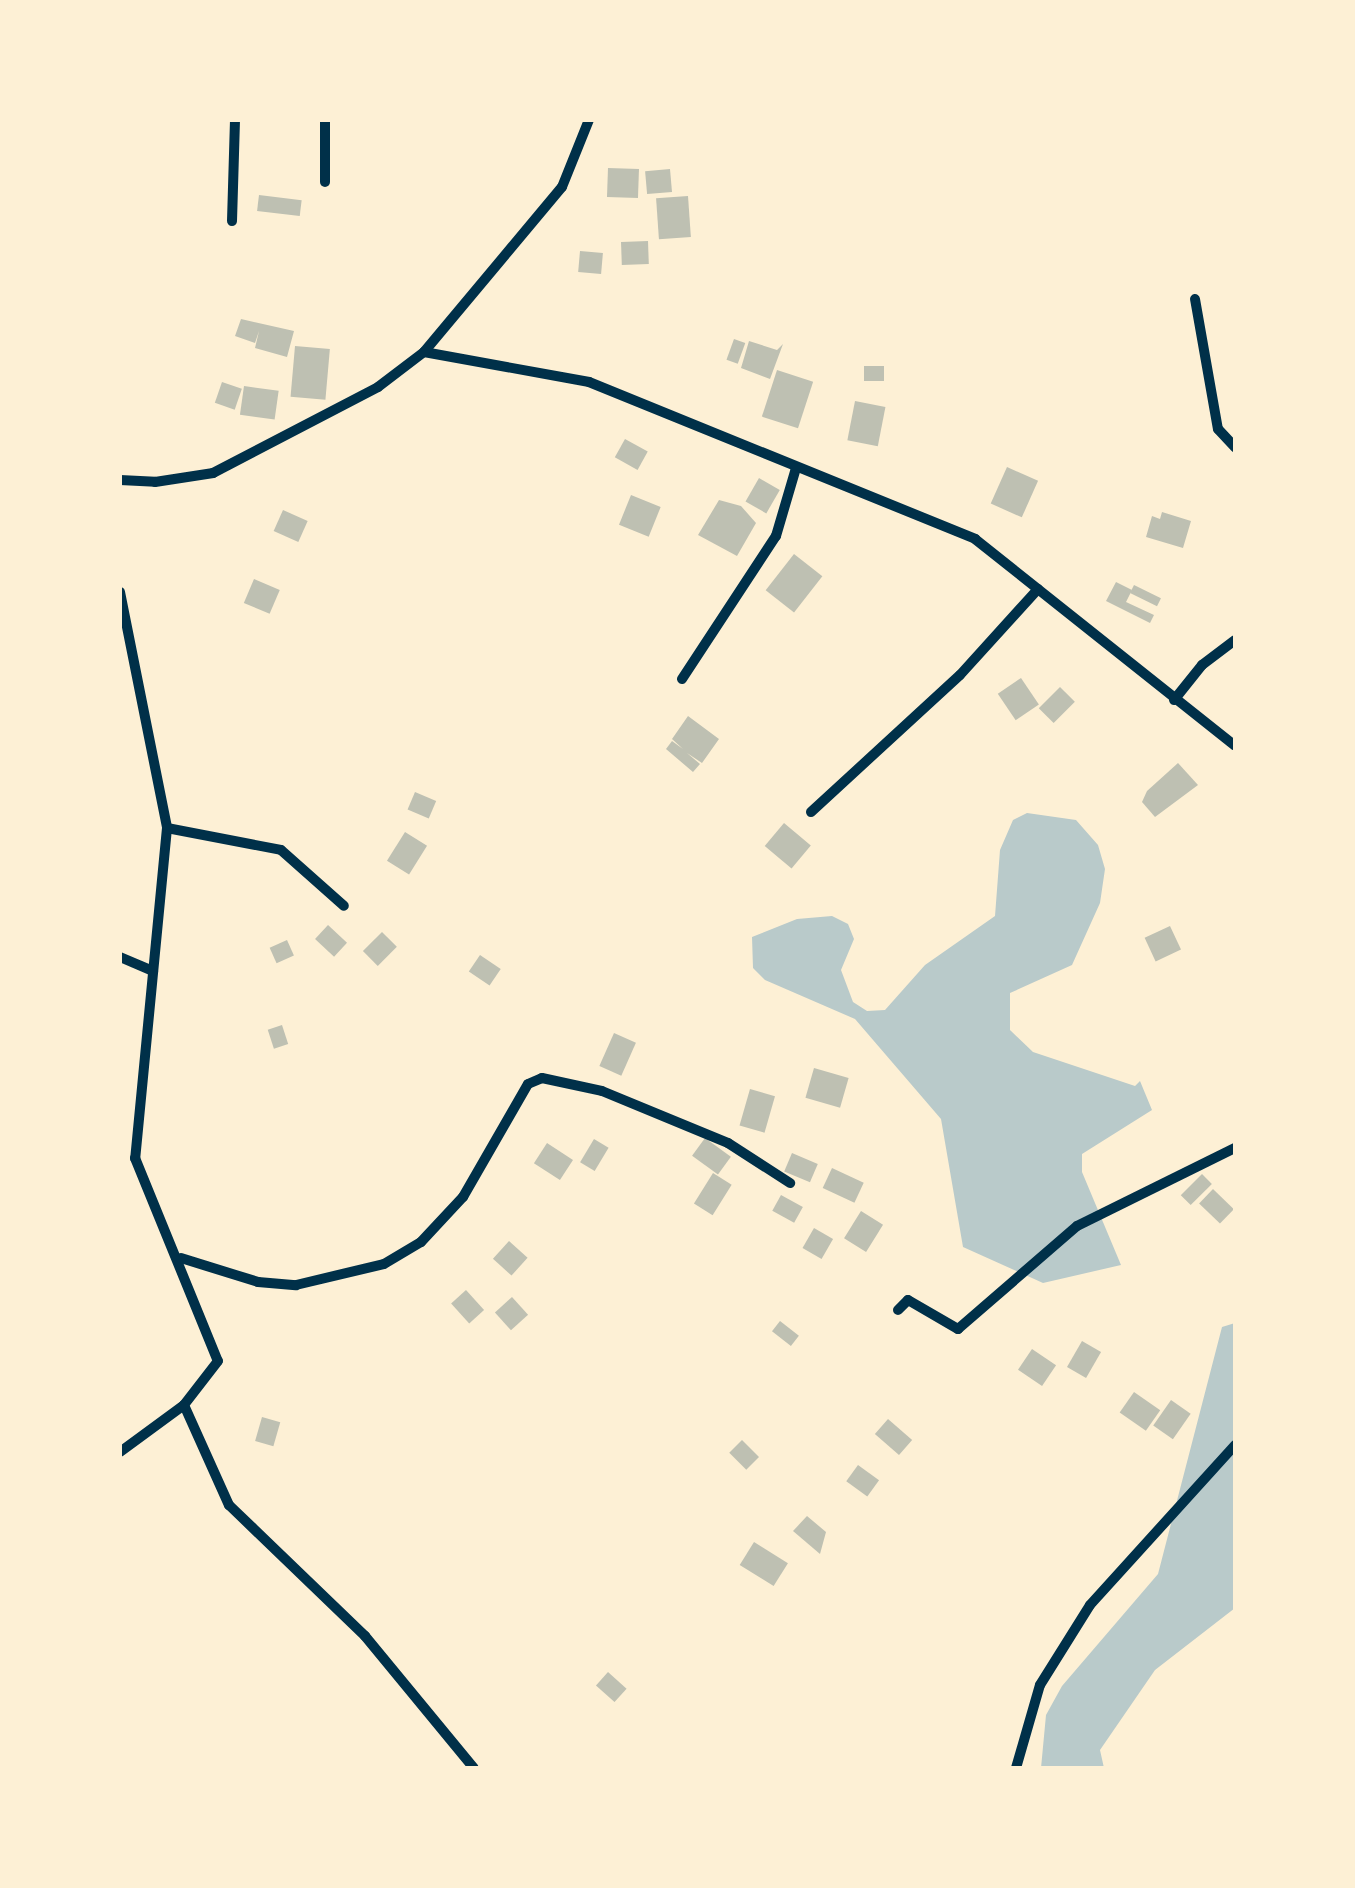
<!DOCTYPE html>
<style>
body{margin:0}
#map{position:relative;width:1355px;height:1888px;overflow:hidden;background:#fdf0d5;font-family:Jost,sans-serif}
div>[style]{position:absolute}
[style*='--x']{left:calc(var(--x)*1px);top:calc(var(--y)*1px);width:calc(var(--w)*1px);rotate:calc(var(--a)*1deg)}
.green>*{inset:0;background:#b9caca}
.building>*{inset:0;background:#bec0b2;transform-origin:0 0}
.minor>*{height:10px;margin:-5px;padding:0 5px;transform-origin:5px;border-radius:5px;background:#003049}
span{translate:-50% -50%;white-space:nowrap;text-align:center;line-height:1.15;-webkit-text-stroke:8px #fdf0d5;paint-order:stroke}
.frame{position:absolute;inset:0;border:122px solid #fdf0d5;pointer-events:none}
</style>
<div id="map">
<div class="green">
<div style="clip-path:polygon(1027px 813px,1076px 820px,1098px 845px,1105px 869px,1100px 903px,1072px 965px,1010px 993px,1010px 1030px,1033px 1052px,1135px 1086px,1140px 1081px,1152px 1110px,1082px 1154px,1082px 1172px,1121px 1265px,1043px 1283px,963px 1247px,941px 1119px,855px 1019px,765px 980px,753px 968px,752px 937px,797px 919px,832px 916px,848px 924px,854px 939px,841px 970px,853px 1002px,867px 1011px,885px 1010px,925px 965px,995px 916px,1000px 850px,1013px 820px)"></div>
<div style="clip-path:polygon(1235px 1323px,1235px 1608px,1155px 1670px,1100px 1750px,1104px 1768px,1041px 1768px,1046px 1715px,1062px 1686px,1158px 1574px,1222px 1327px)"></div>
</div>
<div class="building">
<div style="left:608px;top:168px;width:31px;height:29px;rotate:2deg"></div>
<div style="left:670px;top:169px;width:23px;height:25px;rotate:85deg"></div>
<div style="left:259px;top:195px;width:43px;height:16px;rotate:7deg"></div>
<div style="left:688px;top:196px;width:41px;height:32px;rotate:86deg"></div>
<div style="left:648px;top:241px;width:23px;height:27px;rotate:88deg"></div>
<div style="left:580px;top:251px;width:23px;height:21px;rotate:5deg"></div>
<div style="clip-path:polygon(241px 319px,294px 331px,287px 357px,255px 348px,259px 331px,255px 343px,235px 336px)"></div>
<div style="left:734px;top:339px;width:12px;height:22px;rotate:20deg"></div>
<div style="clip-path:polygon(749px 341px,777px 350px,783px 344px,770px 379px,741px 368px)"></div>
<div style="left:295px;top:346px;width:35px;height:51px;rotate:5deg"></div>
<div style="left:864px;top:366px;width:20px;height:15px"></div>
<div style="left:777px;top:370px;width:38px;height:49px;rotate:18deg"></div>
<div style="left:222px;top:382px;width:21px;height:22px;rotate:19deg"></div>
<div style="left:244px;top:386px;width:35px;height:29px;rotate:8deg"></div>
<div style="left:855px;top:401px;width:31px;height:40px;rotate:11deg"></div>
<div style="left:625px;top:439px;width:26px;height:21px;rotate:29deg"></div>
<div style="left:1007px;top:467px;width:34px;height:40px;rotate:24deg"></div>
<div style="left:759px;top:478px;width:24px;height:27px;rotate:30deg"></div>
<div style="left:631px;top:495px;width:32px;height:32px;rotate:22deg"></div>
<div style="clip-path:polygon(719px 500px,741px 506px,756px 523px,737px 556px,698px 535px)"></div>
<div style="left:283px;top:510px;width:27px;height:23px;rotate:24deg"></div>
<div style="clip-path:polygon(1162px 512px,1191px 521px,1183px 548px,1146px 537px,1152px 516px,1160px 519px)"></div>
<div style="left:794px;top:554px;width:36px;height:46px;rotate:38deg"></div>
<div style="left:254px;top:579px;width:28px;height:26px;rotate:23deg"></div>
<div style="clip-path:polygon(1116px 582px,1132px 590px,1126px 602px,1154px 615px,1150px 623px,1106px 601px)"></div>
<div style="left:1134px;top:585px;width:30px;height:9px;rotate:26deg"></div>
<div style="left:1021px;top:678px;width:32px;height:28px;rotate:56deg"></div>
<div style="left:1060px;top:687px;width:21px;height:30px;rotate:45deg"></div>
<div style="clip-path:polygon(688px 716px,719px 739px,702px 763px,687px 753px,700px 764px,693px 772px,666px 749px,672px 741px,683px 749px,672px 739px)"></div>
<div style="clip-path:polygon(1178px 763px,1198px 785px,1155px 817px,1142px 802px,1147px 791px)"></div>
<div style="left:415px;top:792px;width:23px;height:19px;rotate:23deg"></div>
<div style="left:784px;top:823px;width:35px;height:30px;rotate:40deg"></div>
<div style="left:405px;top:832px;width:26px;height:34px;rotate:32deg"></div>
<div style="left:328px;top:925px;width:26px;height:19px;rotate:43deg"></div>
<div style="left:1170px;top:926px;width:26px;height:28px;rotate:65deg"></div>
<div style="left:382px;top:932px;width:21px;height:27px;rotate:45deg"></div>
<div style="left:287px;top:940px;width:17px;height:19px;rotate:66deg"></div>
<div style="left:480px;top:955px;width:25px;height:20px;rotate:34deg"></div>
<div style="left:282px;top:1025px;width:20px;height:15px;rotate:72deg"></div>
<div style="left:614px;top:1033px;width:24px;height:36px;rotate:24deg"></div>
<div style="left:814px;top:1068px;width:36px;height:31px;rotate:16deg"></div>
<div style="left:750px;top:1089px;width:26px;height:38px;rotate:16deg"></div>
<div style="left:705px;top:1138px;width:32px;height:22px;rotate:36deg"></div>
<div style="left:594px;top:1139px;width:17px;height:27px;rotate:31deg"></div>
<div style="left:547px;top:1143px;width:31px;height:24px;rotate:33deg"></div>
<div style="left:792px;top:1153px;width:28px;height:20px;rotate:23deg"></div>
<div style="left:832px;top:1168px;width:35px;height:22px;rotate:25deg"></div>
<div style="left:713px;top:1173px;width:22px;height:36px;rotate:32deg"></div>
<div style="left:1202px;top:1174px;width:14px;height:30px;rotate:45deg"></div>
<div style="left:1213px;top:1189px;width:29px;height:20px;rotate:44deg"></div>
<div style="left:781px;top:1195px;width:25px;height:18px;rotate:29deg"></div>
<div style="left:861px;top:1211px;width:26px;height:32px;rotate:32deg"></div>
<div style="left:814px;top:1228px;width:22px;height:23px;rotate:30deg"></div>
<div style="left:509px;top:1241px;width:25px;height:24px;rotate:42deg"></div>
<div style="left:466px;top:1290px;width:27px;height:20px;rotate:48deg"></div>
<div style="left:512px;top:1297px;width:24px;height:23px;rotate:48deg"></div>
<div style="left:780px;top:1321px;width:24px;height:13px;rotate:38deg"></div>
<div style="left:1082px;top:1341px;width:22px;height:30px;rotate:30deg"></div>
<div style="left:1032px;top:1349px;width:29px;height:25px;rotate:34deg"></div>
<div style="left:1134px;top:1392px;width:32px;height:25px;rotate:35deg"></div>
<div style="left:1171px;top:1400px;width:24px;height:31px;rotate:35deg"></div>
<div style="left:262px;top:1417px;width:19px;height:25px;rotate:16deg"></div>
<div style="left:888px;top:1419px;width:32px;height:20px;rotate:41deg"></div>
<div style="left:742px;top:1440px;width:24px;height:18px;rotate:45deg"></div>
<div style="left:858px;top:1465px;width:26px;height:20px;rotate:36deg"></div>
<div style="clip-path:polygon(807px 1516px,826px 1532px,820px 1554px,793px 1531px)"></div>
<div style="left:754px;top:1542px;width:40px;height:27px;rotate:32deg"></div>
<div style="left:608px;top:1672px;width:25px;height:18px;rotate:42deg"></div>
</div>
<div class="minor">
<div style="--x:325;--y:182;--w:62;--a:-90"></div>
<div style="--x:232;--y:221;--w:101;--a:-88.3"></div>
<div style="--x:1195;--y:299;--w:132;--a:80"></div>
<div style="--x:1218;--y:429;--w:25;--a:47"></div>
<div style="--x:424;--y:352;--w:168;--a:10.3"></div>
<div style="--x:589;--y:382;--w:417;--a:22.1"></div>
<div style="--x:975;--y:539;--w:332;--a:38.5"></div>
<div style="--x:120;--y:480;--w:35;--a:3"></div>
<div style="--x:155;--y:482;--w:59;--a:-8.8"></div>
<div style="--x:213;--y:473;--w:186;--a:-27.5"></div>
<div style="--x:378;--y:387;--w:58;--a:-37.3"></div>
<div style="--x:424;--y:352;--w:215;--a:-50.1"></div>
<div style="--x:562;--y:187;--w:72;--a:-68.1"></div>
<div style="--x:120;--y:592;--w:241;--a:78.7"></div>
<div style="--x:167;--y:828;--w:332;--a:95.5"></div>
<div style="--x:135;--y:1158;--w:219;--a:67.8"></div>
<div style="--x:218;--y:1361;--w:56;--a:127.7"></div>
<div style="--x:184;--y:1405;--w:79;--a:143.7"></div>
<div style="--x:682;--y:679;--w:171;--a:-56.7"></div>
<div style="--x:776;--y:536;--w:71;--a:-73.6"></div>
<div style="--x:1174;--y:700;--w:45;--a:-51.3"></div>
<div style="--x:1202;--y:665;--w:41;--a:-37.1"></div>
<div style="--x:811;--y:812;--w:202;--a:-42.6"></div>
<div style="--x:960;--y:675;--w:116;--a:-47.8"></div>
<div style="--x:167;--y:828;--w:116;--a:10.9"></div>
<div style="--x:281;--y:850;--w:84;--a:41.6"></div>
<div style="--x:120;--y:957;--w:36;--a:23"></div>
<div style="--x:181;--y:1258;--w:81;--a:17.3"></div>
<div style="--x:258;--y:1282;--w:38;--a:5"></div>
<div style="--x:296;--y:1285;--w:90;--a:-13.4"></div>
<div style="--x:384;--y:1264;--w:43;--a:-30.7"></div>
<div style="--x:421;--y:1242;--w:62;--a:-47"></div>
<div style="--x:463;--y:1197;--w:130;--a:-60.1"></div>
<div style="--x:528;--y:1084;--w:15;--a:-23"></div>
<div style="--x:542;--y:1078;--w:61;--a:12.2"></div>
<div style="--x:602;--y:1091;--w:136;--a:22.4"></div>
<div style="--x:728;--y:1143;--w:74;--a:32.8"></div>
<div style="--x:898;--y:1310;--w:14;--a:-45"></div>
<div style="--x:908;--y:1300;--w:58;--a:30.1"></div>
<div style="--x:958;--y:1329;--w:157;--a:-40.9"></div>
<div style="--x:1077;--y:1226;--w:176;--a:-26.3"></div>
<div style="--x:184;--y:1405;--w:110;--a:65.8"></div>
<div style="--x:229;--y:1505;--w:189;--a:43.9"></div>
<div style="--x:365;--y:1636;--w:171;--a:50.5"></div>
<div style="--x:1016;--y:1768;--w:86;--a:-73.9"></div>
<div style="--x:1040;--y:1685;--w:94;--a:-58"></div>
<div style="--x:1090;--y:1605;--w:216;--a:-47.8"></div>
</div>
<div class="frame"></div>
</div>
